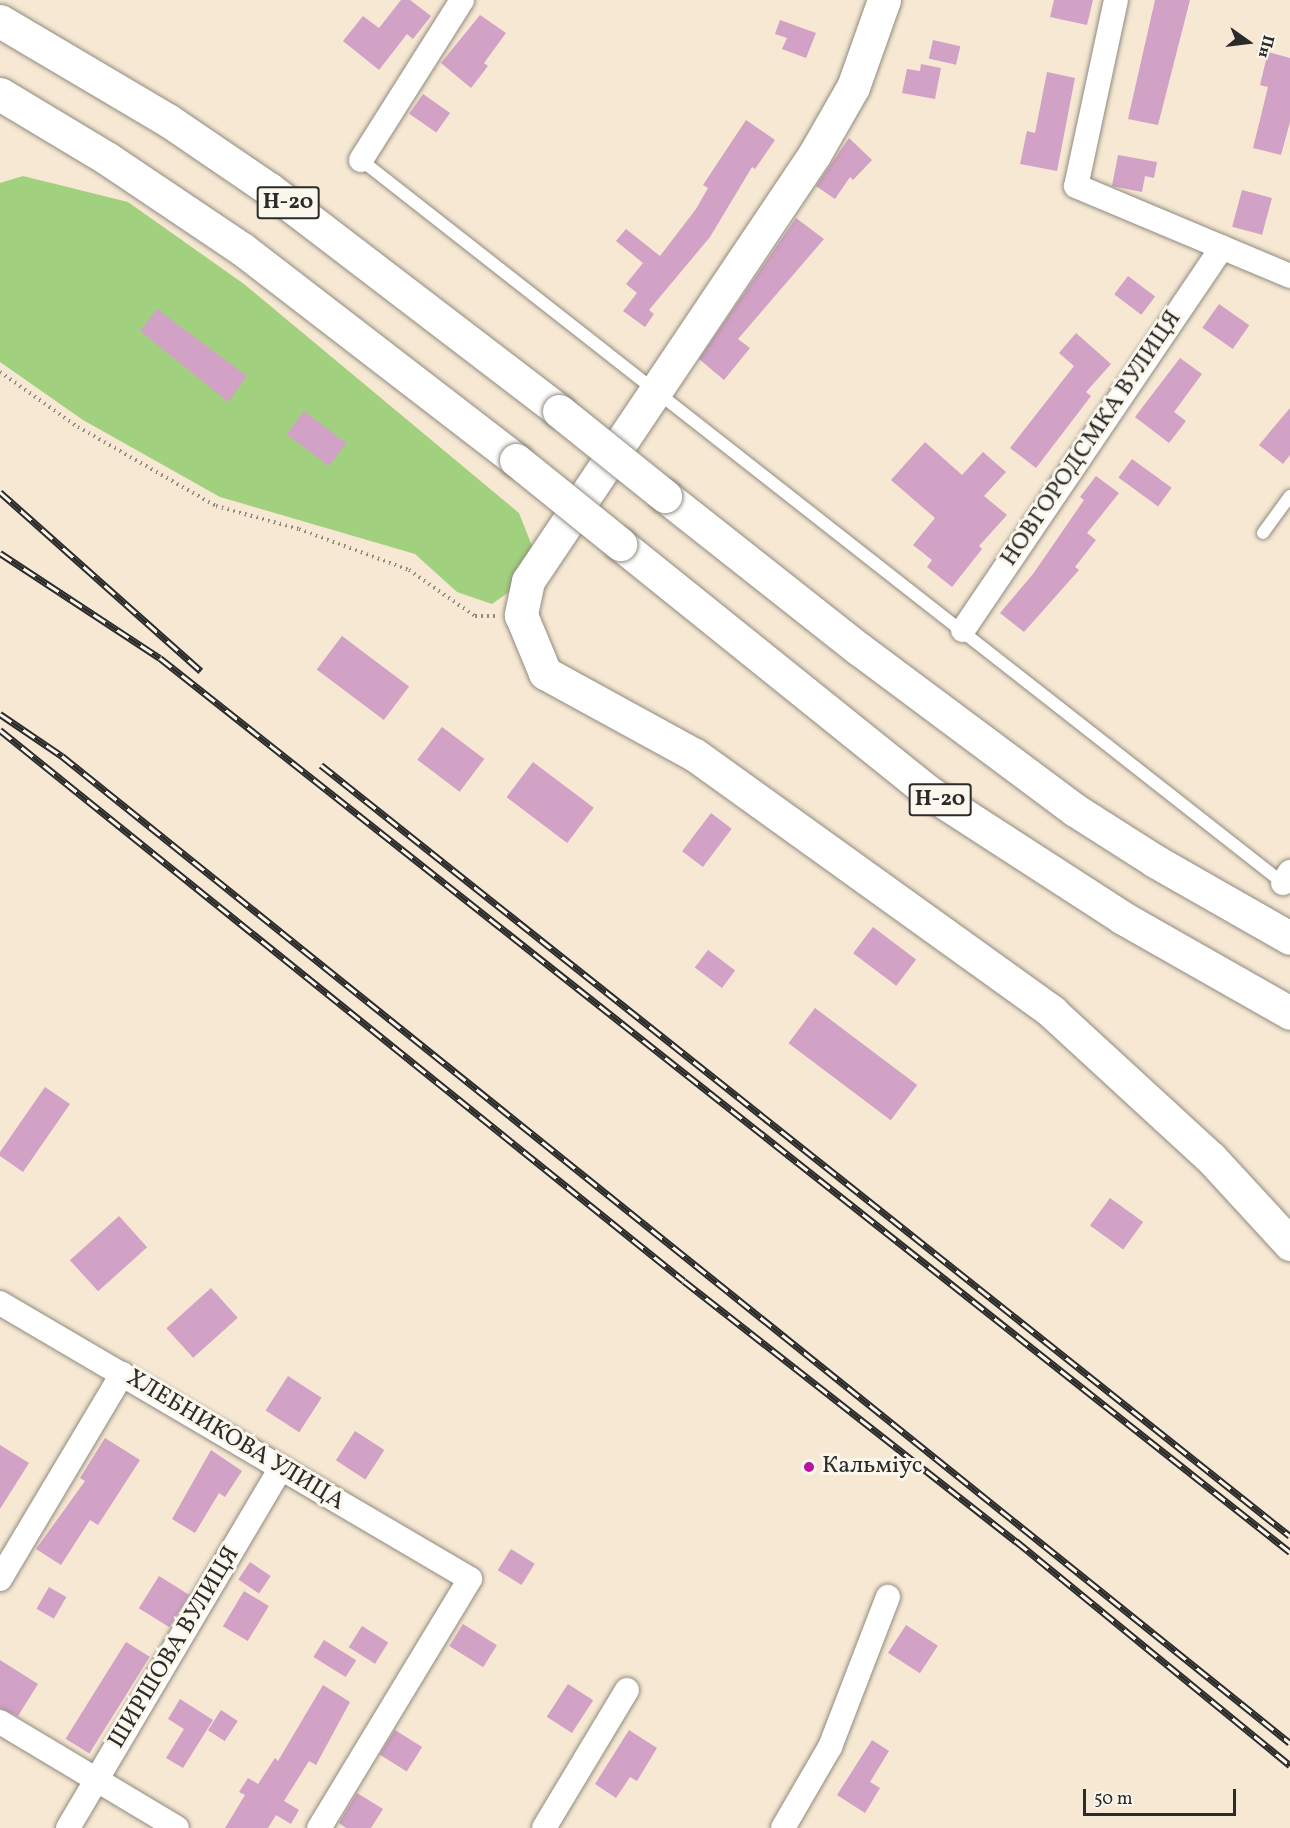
<!DOCTYPE html>
<meta charset="utf-8">
<style>
body{margin:0}
#map{position:relative;width:1290px;height:1828px;overflow:hidden;background:#f6e8d3;font-family:Vollkorn,serif}
div>[style]{position:absolute}
[style*='--x']{left:calc(var(--x)*1px);top:calc(var(--y)*1px);width:calc(var(--w)*1px);rotate:calc(var(--a)*1deg)}
.green>*{inset:0;background:#a1d17f}
.building>*{inset:0;background:#d1a1c6;transform-origin:0 0}
.path>*{height:4px;margin-top:-2px;transform-origin:0;background:repeating-linear-gradient(90deg,#908a7f 0 1.5px,transparent 0 6px)}
.roads{filter:drop-shadow(0 0 2px #908a7f) drop-shadow(0 0 2px #908a7f)}
.lane>*{height:12px;margin:-6px;padding:0 6px;transform-origin:6px;border-radius:6px;background:#fff}
.street>*{height:24px;margin:-12px;padding:0 12px;transform-origin:12px;border-radius:12px;background:#fff}
.secondary>*{height:33px;margin:-16.5px;padding:0 16.5px;transform-origin:16.5px;border-radius:16.5px;background:#fff}
.primary>*{height:33px;margin:-16.5px;padding:0 16.5px;transform-origin:16.5px;border-radius:16.5px;background:#fff}
.rail>*{height:7px;margin-top:-3.5px;transform-origin:0;background:repeating-linear-gradient(90deg,#fbf7ec 0 14px,#2b2b2b 0 28px);box-sizing:border-box;border-block:2px solid #2b2b2b}
.bridges{filter:drop-shadow(0 0 2px #908a7f) drop-shadow(0 0 2px #908a7f)}
.primary-bridge>*{height:33px;margin:-16.5px;padding:0 16.5px;transform-origin:16.5px;border-radius:16.5px;background:#fff}
.dots>*{width:16px;height:16px;translate:-50% -50%;box-sizing:border-box;border:3px solid #fbf7ec;border-radius:50%}
span{translate:-50% -50%;white-space:nowrap;text-align:center;line-height:1.15;-webkit-text-stroke:6px #fbf7ec;paint-order:stroke}
.shield-label span{padding:2px 4px;background:#fbf7ec;border:2px solid;border-radius:4px;-webkit-text-stroke-width:0}
.shield-label{font-size:22px;color:#2b2b2b;font-weight:700}
.street-label{font-size:24px;color:#2b2b2b}
.poi-label{font-size:24px;color:#2b2b2b}
.left{translate:0 -50%;text-align:left}
.north{position:absolute;left:1218px;top:12px;width:60px;height:60px;-webkit-text-stroke:4px #fbf7ec;paint-order:stroke;rotate:104deg;font-size:16px;font-weight:700;line-height:24px;text-align:center;color:#2b2b2b}
.north::after{content:'';display:block;margin:auto;width:21px;height:27px;background:#2b2b2b;clip-path:polygon(50% 0,100% 100%,50% 72%,0 100%)}
.scale{position:absolute;left:1083px;top:1789px;width:153px;height:27px;box-sizing:border-box;border:3px solid #2b2b2b;border-top:0;padding-left:8px;font-size:18px;line-height:21px;white-space:nowrap;color:#2b2b2b;-webkit-text-stroke:4px #fbf7ec;paint-order:stroke}
</style>
<div id="map">
<div class="green">
<div style="clip-path:polygon(23px 176px,128px 202px,244px 284px,519px 513px,532px 546px,516px 587px,492px 604px,457px 592px,415px 554px,220px 497px,83px 420px,0 362px,0 183px)"></div>
</div>
<div class="building">
<div style="clip-path:polygon(401px 0,410px 0,431px 16px,413px 39px,407px 34px,379px 70px,343px 41px,363px 16px,379px 28px)"></div>
<div style="clip-path:polygon(1054px 0,1093px 0,1087px 25px,1050px 17px)"></div>
<div style="clip-path:polygon(1155px 0,1190px 0,1158px 125px,1128px 119px)"></div>
<div style="clip-path:polygon(480px 15px,506px 33px,484px 63px,488px 66px,471px 88px,441px 63px)"></div>
<div style="clip-path:polygon(780px 20px,816px 33px,806px 58px,782px 49px,787px 38px,775px 34px)"></div>
<div style="left:933px;top:40px;width:28px;height:19px;rotate:13deg"></div>
<div style="clip-path:polygon(1268px 52px,1290px 58px,1290px 122px,1281px 155px,1253px 148px,1268px 87px,1260px 85px)"></div>
<div style="clip-path:polygon(921px 64px,941px 68px,935px 99px,902px 93px,907px 69px,920px 71px)"></div>
<div style="clip-path:polygon(1047px 72px,1075px 78px,1057px 171px,1020px 164px,1027px 131px,1035px 133px)"></div>
<div style="left:423px;top:94px;width:33px;height:24px;rotate:35deg"></div>
<div style="clip-path:polygon(746px 120px,775px 140px,755px 169px,752px 167px,710px 237px,649px 310px,654px 314px,645px 327px,623px 311px,637px 293px,626px 284px,643px 263px,616px 241px,626px 229px,660px 256px,696px 209px,708px 188px,703px 185px)"></div>
<div style="clip-path:polygon(849px 138px,872px 160px,853px 180px,850px 177px,835px 199px,816px 186px)"></div>
<div style="clip-path:polygon(1118px 155px,1157px 162px,1154px 178px,1145px 176px,1142px 192px,1112px 186px)"></div>
<div style="left:1242px;top:190px;width:31px;height:38px;rotate:15deg"></div>
<div style="clip-path:polygon(796px 218px,824px 239px,738px 339px,750px 348px,724px 380px,699px 359px)"></div>
<div style="left:1128px;top:276px;width:34px;height:23px;rotate:37deg"></div>
<div style="left:1219px;top:304px;width:37px;height:29px;rotate:35deg"></div>
<div style="clip-path:polygon(157px 309px,247px 376px,228px 402px,140px 331px)"></div>
<div style="clip-path:polygon(1076px 333px,1111px 364px,1086px 392px,1091px 396px,1036px 468px,1010px 448px,1074px 366px,1059px 353px)"></div>
<div style="clip-path:polygon(1180px 358px,1202px 374px,1174px 412px,1186px 421px,1169px 443px,1135px 417px)"></div>
<div style="clip-path:polygon(1290px 408px,1290px 455px,1283px 464px,1259px 445px)"></div>
<div style="left:304px;top:411px;width:53px;height:29px;rotate:37deg"></div>
<div style="clip-path:polygon(925px 442px,962px 475px,983px 452px,1006px 472px,984px 496px,1007px 515px,979px 546px,982px 549px,952px 587px,927px 567px,932px 560px,913px 545px,935px 518px,891px 480px)"></div>
<div style="left:1132px;top:459px;width:49px;height:23px;rotate:36deg"></div>
<div style="clip-path:polygon(1096px 476px,1119px 493px,1087px 533px,1096px 540px,1075px 567px,1079px 570px,1024px 632px,1000px 613px,1033px 574px,1084px 500px,1080px 497px)"></div>
<div style="left:342px;top:636px;width:84px;height:42px;rotate:37deg"></div>
<div style="left:442px;top:727px;width:53px;height:41px;rotate:37deg"></div>
<div style="left:533px;top:762px;width:76px;height:44px;rotate:37deg"></div>
<div style="left:711px;top:813px;width:26px;height:48px;rotate:37deg"></div>
<div style="left:873px;top:927px;width:54px;height:33px;rotate:37deg"></div>
<div style="left:708px;top:950px;width:34px;height:22px;rotate:37deg"></div>
<div style="left:815px;top:1008px;width:128px;height:44px;rotate:37deg"></div>
<div style="clip-path:polygon(45px 1087px,70px 1104px,23px 1172px,0 1156px,0 1152px)"></div>
<div style="left:1110px;top:1198px;width:41px;height:34px;rotate:36deg"></div>
<div style="left:119px;top:1216px;width:42px;height:66px;rotate:48deg"></div>
<div style="left:211px;top:1288px;width:40px;height:60px;rotate:48deg"></div>
<div style="left:288px;top:1376px;width:40px;height:41px;rotate:33deg"></div>
<div style="left:355px;top:1431px;width:35px;height:35px;rotate:33deg"></div>
<div style="clip-path:polygon(105px 1438px,140px 1460px,98px 1525px,90px 1520px,61px 1565px,36px 1549px,85px 1481px,80px 1478px)"></div>
<div style="clip-path:polygon(0 1445px,29px 1463px,0 1509px)"></div>
<div style="clip-path:polygon(211px 1450px,242px 1471px,225px 1497px,219px 1493px,195px 1533px,172px 1519px)"></div>
<div style="left:511px;top:1549px;width:28px;height:25px;rotate:32deg"></div>
<div style="left:250px;top:1562px;width:25px;height:21px;rotate:34deg"></div>
<div style="left:159px;top:1576px;width:36px;height:38px;rotate:32deg"></div>
<div style="left:49px;top:1587px;width:20px;height:25px;rotate:30deg"></div>
<div style="left:244px;top:1591px;width:29px;height:41px;rotate:31deg"></div>
<div style="left:463px;top:1624px;width:40px;height:26px;rotate:32deg"></div>
<div style="left:906px;top:1625px;width:38px;height:33px;rotate:33deg"></div>
<div style="left:362px;top:1626px;width:31px;height:25px;rotate:32deg"></div>
<div style="left:324px;top:1640px;width:38px;height:20px;rotate:32deg"></div>
<div style="left:126px;top:1642px;width:28px;height:114px;rotate:32deg"></div>
<div style="clip-path:polygon(0 1660px,38px 1684px,18px 1716px,0 1708px)"></div>
<div style="left:568px;top:1684px;width:30px;height:39px;rotate:33deg"></div>
<div style="clip-path:polygon(323px 1685px,350px 1702px,316px 1765px,309px 1761px,284px 1801px,299px 1810px,291px 1824px,276px 1815px,268px 1828px,225px 1828px,245px 1795px,239px 1792px,248px 1778px,258px 1784px,275px 1758px,278px 1761px)"></div>
<div style="clip-path:polygon(180px 1699px,213px 1720px,183px 1768px,166px 1758px,184px 1729px,168px 1719px)"></div>
<div style="left:221px;top:1710px;width:20px;height:24px;rotate:33deg"></div>
<div style="left:395px;top:1730px;width:32px;height:29px;rotate:32deg"></div>
<div style="clip-path:polygon(629px 1730px,657px 1748px,637px 1781px,630px 1777px,616px 1798px,595px 1784px)"></div>
<div style="clip-path:polygon(872px 1740px,889px 1751px,870px 1782px,880px 1788px,865px 1813px,837px 1795px)"></div>
<div style="clip-path:polygon(357px 1793px,383px 1809px,371px 1828px,346px 1828px,339px 1823px)"></div>
</div>
<div class="path">
<div style="--x:0;--y:372;--w:95;--a:35.2"></div>
<div style="--x:78;--y:427;--w:159;--a:29.8"></div>
<div style="--x:216;--y:506;--w:86;--a:15.5"></div>
<div style="--x:299;--y:529;--w:117;--a:20.4"></div>
<div style="--x:409;--y:570;--w:80;--a:34.9"></div>
<div style="--x:475;--y:616;--w:21;--a:0"></div>
</div>
<div class="roads">
<div class="lane">
<div style="--x:361;--y:160;--w:1172;--a:38.1"></div>
<div style="--x:1263;--y:533;--w:46;--a:-53.9"></div>
</div>
<div class="street">
<div style="--x:1116;--y:0;--w:190;--a:102.1"></div>
<div style="--x:1076;--y:186;--w:232;--a:22.8"></div>
<div style="--x:361;--y:160;--w:189;--a:-57.7"></div>
<div style="--x:963;--y:630;--w:462;--a:-55.9"></div>
<div style="--x:1283;--y:883;--w:13;--a:-58"></div>
<div style="--x:0;--y:1303;--w:545;--a:30.42"></div>
<div style="--x:470;--y:1579;--w:291;--a:121.2"></div>
<div style="--x:0;--y:1579;--w:239;--a:-59.2"></div>
<div style="--x:0;--y:1722;--w:206;--a:30.9"></div>
<div style="--x:68;--y:1828;--w:418;--a:-59.4"></div>
<div style="--x:544;--y:1828;--w:161;--a:-59"></div>
<div style="--x:783;--y:1828;--w:94;--a:-59.9"></div>
<div style="--x:830;--y:1747;--w:161;--a:-68.9"></div>
</div>
<div class="secondary">
<div style="--x:884;--y:0;--w:92;--a:109.6"></div>
<div style="--x:853;--y:87;--w:78;--a:119.8"></div>
<div style="--x:814;--y:155;--w:513;--a:123.88"></div>
<div style="--x:528;--y:581;--w:35;--a:102"></div>
<div style="--x:521;--y:615;--w:63;--a:67.5"></div>
<div style="--x:545;--y:673;--w:171;--a:28.7"></div>
<div style="--x:695;--y:755;--w:440;--a:35.7"></div>
<div style="--x:1052;--y:1012;--w:216;--a:42.6"></div>
<div style="--x:1211;--y:1158;--w:117;--a:47.4"></div>
</div>
<div class="primary">
<div style="--x:0;--y:21;--w:196;--a:30.6"></div>
<div style="--x:169;--y:121;--w:121;--a:34.2"></div>
<div style="--x:269;--y:189;--w:365;--a:37.4"></div>
<div style="--x:0;--y:94;--w:126;--a:31"></div>
<div style="--x:108;--y:159;--w:161;--a:33.9"></div>
<div style="--x:242;--y:249;--w:346;--a:37.6"></div>
<div style="--x:665;--y:496;--w:247;--a:38.3"></div>
<div style="--x:859;--y:649;--w:269;--a:36.7"></div>
<div style="--x:1075;--y:810;--w:95;--a:32.5"></div>
<div style="--x:1155;--y:861;--w:155;--a:29.7"></div>
<div style="--x:620;--y:544;--w:394;--a:38.8"></div>
<div style="--x:927;--y:791;--w:234;--a:32.9"></div>
<div style="--x:1123;--y:918;--w:192;--a:29.6"></div>
</div>
</div>
<div class="rail">
<div style="--x:0;--y:492;--w:269;--a:41.7"></div>
<div style="--x:0;--y:553;--w:191;--a:33.3"></div>
<div style="--x:160;--y:658;--w:1441;--a:38.35"></div>
<div style="--x:0;--y:714;--w:75;--a:34.1"></div>
<div style="--x:62;--y:756;--w:1575;--a:38.79"></div>
<div style="--x:0;--y:730;--w:878;--a:38.85"></div>
<div style="--x:684;--y:1281;--w:422;--a:38.1"></div>
<div style="--x:1016;--y:1541;--w:354;--a:39.3"></div>
<div style="--x:321;--y:765;--w:1238;--a:38.51"></div>
</div>
<div class="bridges">
<div class="primary-bridge">
<div style="--x:559;--y:411;--w:136;--a:38.7"></div>
<div style="--x:516;--y:460;--w:134;--a:38.9"></div>
</div>
</div>
<div class="dots">
<div style="left:809px;top:1467px;background:#b5179e"></div>
</div>
<div class="shield-label">
<span style="left:288px;top:203px">Н-20</span>
<span style="left:940px;top:800px">Н-20</span>
</div>
<div class="street-label">
<span style="left:1092px;top:439px;rotate:-56deg">НОВГОРОДСMКА ВУЛИЦЯ</span>
<span style="left:235px;top:1441px;rotate:31deg">ХЛЕБНИКОВА УЛИЦА</span>
<span style="left:175px;top:1648px;rotate:-59deg">ШИРШОВА ВУЛИЦЯ</span>
</div>
<div class="poi-label">
<span class="left" style="left:822px;top:1467px">Кальміус</span>
</div>
<div class="north">Пн</div>
<div class="scale">50 m</div>
</div>
